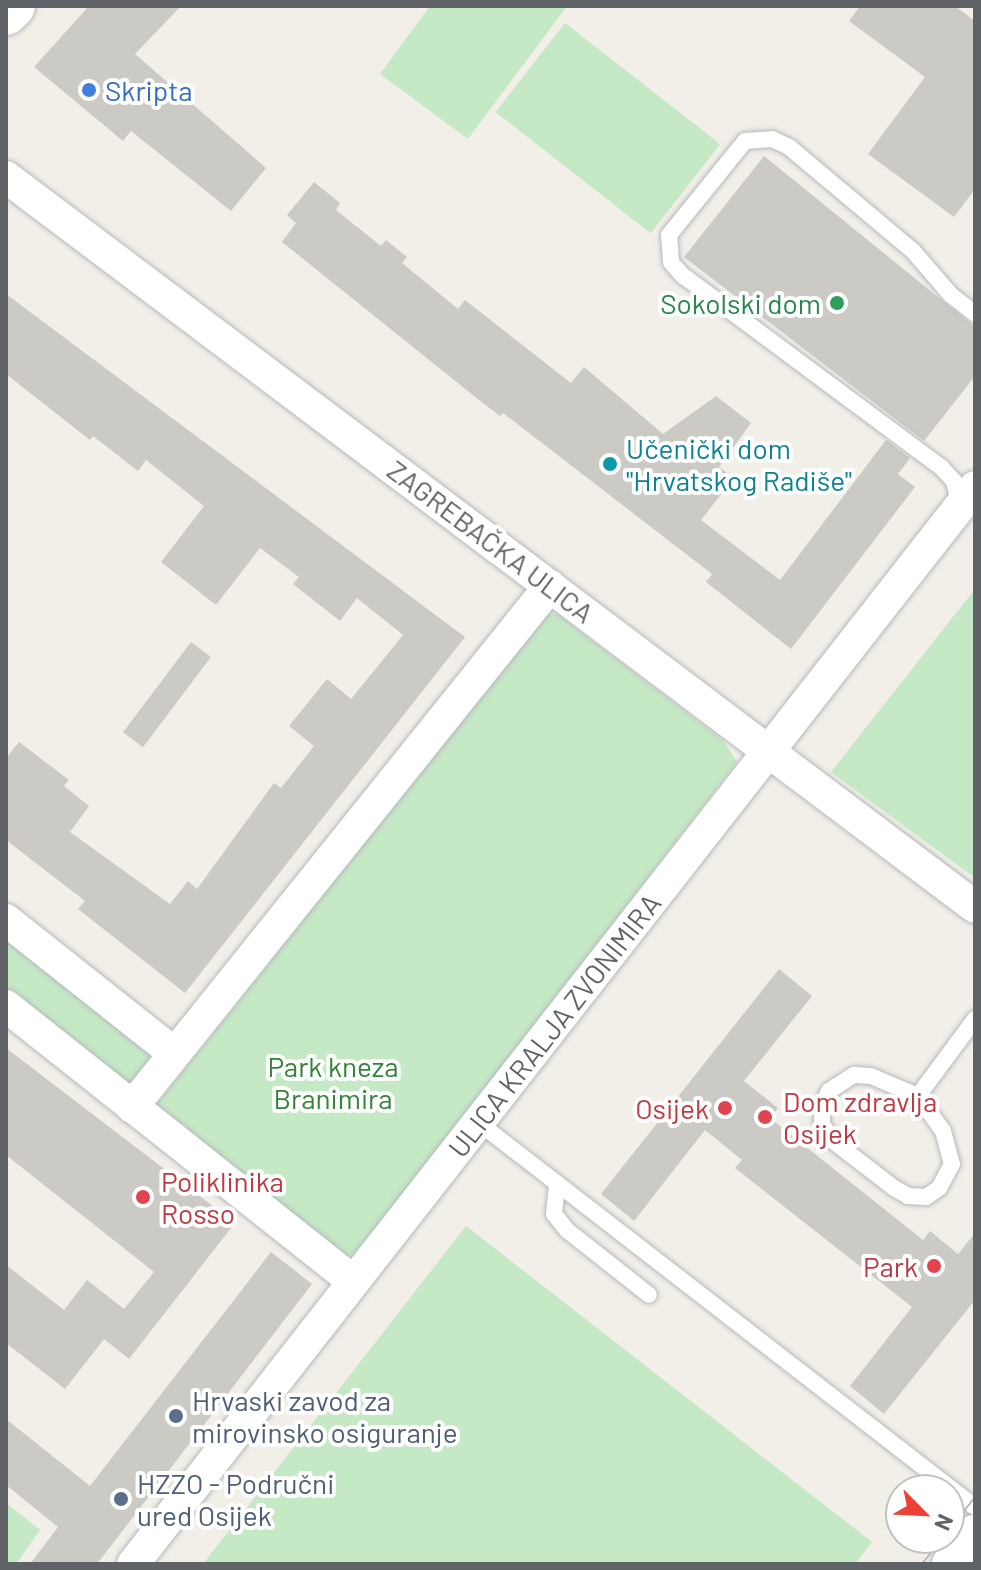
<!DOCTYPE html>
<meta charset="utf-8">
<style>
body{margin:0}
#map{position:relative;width:981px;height:1570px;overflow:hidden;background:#f1efe8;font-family:Barlow,sans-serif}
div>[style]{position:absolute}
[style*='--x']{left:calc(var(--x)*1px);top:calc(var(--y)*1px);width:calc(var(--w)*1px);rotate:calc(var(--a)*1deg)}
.green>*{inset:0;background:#c5e8c5;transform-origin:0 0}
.building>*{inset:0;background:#cccac5;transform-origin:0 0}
.roads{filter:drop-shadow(0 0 2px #b5b8bc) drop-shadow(0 0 2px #b5b8bc)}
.service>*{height:16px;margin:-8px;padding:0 8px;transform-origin:8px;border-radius:8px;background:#fff}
.minor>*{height:32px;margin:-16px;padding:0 16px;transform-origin:16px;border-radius:16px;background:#fff}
.tertiary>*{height:40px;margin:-20px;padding:0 20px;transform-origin:20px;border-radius:20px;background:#fff}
.secondary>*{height:44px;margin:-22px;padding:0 22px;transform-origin:22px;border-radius:22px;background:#fff}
.tram>*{height:2px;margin:-1px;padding:0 1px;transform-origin:1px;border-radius:1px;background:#b6b7b8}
.dots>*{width:22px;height:22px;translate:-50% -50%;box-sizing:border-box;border:4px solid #fff;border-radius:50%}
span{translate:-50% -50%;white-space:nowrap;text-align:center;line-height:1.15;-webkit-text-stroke:8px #fff;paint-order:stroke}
.shop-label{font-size:28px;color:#366cbe}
.left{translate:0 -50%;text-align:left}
.leisure-label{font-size:28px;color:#27864d}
.right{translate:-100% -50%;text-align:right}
.culture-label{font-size:28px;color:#0d838f}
.street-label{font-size:28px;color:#5f6368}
.park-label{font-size:28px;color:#348238}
.health-label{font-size:28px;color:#be3a42}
.service-label{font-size:28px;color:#4e5e75}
.frame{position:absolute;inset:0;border:8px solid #5f6368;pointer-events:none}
.north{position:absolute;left:885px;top:1474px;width:80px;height:80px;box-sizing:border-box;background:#fff;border:2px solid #bfc1c3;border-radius:50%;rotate:114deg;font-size:22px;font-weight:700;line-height:32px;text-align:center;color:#5f6368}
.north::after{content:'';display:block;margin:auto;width:28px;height:36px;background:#ea4335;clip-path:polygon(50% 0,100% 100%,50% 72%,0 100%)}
</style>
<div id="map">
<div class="green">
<div style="clip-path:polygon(430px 6px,567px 6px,468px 139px,380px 74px)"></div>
<div style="left:565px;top:23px;width:197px;height:113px;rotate:38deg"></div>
<div style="clip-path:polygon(975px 589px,975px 878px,831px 772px)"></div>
<div style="clip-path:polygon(546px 614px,557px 614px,723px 740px,737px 762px,360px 1252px,344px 1257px,152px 1110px)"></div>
<div style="clip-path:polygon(6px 937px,155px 1056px,124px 1091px,6px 997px)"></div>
<div style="clip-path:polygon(466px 1226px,872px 1542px,855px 1564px,203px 1564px)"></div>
<div style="clip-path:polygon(6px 1503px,40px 1530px,16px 1564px,6px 1564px)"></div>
</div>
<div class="building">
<div style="clip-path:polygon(89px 6px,181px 6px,135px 54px,266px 168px,231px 211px,131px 131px,123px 141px,34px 67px)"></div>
<div style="clip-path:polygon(860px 6px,955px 6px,975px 21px,975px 189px,954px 217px,868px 154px,925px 77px,849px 21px)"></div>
<div style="clip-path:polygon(764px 156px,975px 327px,975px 376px,924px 441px,684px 257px)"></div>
<div style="clip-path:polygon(314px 182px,340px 203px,336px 210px,381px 246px,386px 240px,407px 257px,402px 263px,458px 309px,465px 300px,571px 383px,584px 367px,663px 434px,716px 396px,751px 423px,719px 467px,734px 478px,701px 520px,780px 580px,886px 440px,910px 458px,898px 474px,915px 487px,791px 649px,706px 582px,712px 574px,503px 413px,500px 416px,474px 396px,282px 242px,296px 223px,287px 215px)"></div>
<div style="clip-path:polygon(6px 294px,465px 637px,185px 993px,78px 909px,85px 901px,6px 840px,6px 758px,19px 742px,69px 780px,64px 786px,89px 806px,70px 832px,170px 904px,188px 881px,197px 889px,274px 783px,281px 788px,314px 746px,289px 726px,327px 679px,351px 699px,403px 635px,357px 598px,340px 621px,293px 584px,299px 577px,260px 548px,216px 605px,161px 562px,204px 506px,146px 460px,138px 471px,93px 436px,90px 440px,6px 374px)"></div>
<div style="left:191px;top:642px;width:25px;height:113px;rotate:37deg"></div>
<div style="clip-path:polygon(779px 969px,812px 996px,744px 1081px,778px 1108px,770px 1118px,923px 1240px,930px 1231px,958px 1254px,975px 1233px,975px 1300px,884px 1414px,850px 1386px,912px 1307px,735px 1168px,742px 1160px,705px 1130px,634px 1221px,601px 1194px)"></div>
<div style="clip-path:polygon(6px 1048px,235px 1223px,129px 1359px,104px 1339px,65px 1389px,6px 1343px,6px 1265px,64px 1310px,87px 1280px,124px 1309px,154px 1272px,6px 1155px)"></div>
<div style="clip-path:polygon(271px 1252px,312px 1284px,97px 1564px,30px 1564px,58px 1527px,6px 1485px,6px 1419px,90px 1486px)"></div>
</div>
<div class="roads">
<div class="service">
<div style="--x:960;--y:505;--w:25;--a:-104"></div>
<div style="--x:954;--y:481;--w:18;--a:-133"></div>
<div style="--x:942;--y:468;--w:322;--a:-143.4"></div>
<div style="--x:683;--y:276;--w:18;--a:-131"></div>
<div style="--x:671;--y:262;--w:27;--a:-94"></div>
<div style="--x:669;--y:235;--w:121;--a:-51"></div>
<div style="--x:745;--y:141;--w:27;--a:-4"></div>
<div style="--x:772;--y:139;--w:19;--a:25"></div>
<div style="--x:789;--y:147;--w:162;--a:40"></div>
<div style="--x:913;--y:251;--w:58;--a:49.2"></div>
<div style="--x:951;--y:295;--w:31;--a:38"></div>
<div style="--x:854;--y:1075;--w:17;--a:3"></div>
<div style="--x:871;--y:1076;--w:51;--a:23.1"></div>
<div style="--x:918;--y:1096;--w:43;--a:54.5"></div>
<div style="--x:943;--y:1131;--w:34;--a:75"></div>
<div style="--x:952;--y:1164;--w:27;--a:118"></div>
<div style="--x:939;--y:1188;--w:16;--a:145"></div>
<div style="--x:926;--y:1197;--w:18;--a:-177"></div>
<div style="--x:908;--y:1196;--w:16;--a:-150"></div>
<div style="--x:894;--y:1188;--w:78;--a:-142.3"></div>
<div style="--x:832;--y:1140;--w:19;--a:-122"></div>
<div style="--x:822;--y:1124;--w:19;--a:-90"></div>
<div style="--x:822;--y:1105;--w:16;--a:-63"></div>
<div style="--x:829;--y:1091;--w:30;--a:-33"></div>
<div style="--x:918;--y:1096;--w:96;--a:-53.5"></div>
<div style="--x:479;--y:1123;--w:627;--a:37.75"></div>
<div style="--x:557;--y:1185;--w:29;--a:96"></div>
<div style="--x:554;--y:1214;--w:22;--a:51"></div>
<div style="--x:568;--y:1231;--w:103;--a:38.3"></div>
</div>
<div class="minor">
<div style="--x:6;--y:177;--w:1213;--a:36.99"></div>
<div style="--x:6;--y:920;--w:214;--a:38.4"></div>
<div style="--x:6;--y:1006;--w:443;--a:38.4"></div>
<div style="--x:132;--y:1107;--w:668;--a:-51.26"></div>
<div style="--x:133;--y:1564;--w:1367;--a:-51.98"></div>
</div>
<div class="tertiary">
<div style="--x:952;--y:1564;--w:37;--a:-52"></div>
</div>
<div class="secondary">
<div style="--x:6;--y:13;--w:10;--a:-45"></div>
</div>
</div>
<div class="tram">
<div style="--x:949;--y:1530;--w:42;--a:-51.8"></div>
<div style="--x:922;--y:1564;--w:33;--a:-52"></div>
</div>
<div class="dots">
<div style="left:89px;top:90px;background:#3f7fe0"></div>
<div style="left:837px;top:303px;background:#2e9e5b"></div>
<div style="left:610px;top:464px;background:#0f9aa8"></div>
<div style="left:725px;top:1108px;background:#e0444e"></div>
<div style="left:765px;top:1117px;background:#e0444e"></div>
<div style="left:143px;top:1197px;background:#e0444e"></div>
<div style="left:934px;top:1266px;background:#e0444e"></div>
<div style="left:176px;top:1416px;background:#5c6f8a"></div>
<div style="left:121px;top:1499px;background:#5c6f8a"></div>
</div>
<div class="shop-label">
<span class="left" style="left:105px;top:90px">Skripta</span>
</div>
<div class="leisure-label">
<span class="right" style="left:821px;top:303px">Sokolski dom</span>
</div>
<div class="culture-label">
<span class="left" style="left:626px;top:464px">Učenički dom<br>"Hrvatskog Radiše"</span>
</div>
<div class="street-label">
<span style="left:491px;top:541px;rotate:37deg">ZAGREBAČKA ULICA</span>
<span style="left:554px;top:1025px;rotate:-52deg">ULICA KRALJA ZVONIMIRA</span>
</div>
<div class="park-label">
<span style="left:333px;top:1082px">Park kneza<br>Branimira</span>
</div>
<div class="health-label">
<span class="left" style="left:783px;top:1117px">Dom zdravlja<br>Osijek</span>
<span class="right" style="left:709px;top:1108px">Osijek</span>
<span class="left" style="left:161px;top:1197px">Poliklinika<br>Rosso</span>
<span class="right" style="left:918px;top:1266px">Park</span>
</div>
<div class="service-label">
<span class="left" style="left:192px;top:1416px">Hrvaski zavod za<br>mirovinsko osiguranje</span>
<span class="left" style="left:137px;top:1499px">HZZO - Područni<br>ured Osijek</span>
</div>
<div class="frame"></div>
<div class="north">N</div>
</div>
